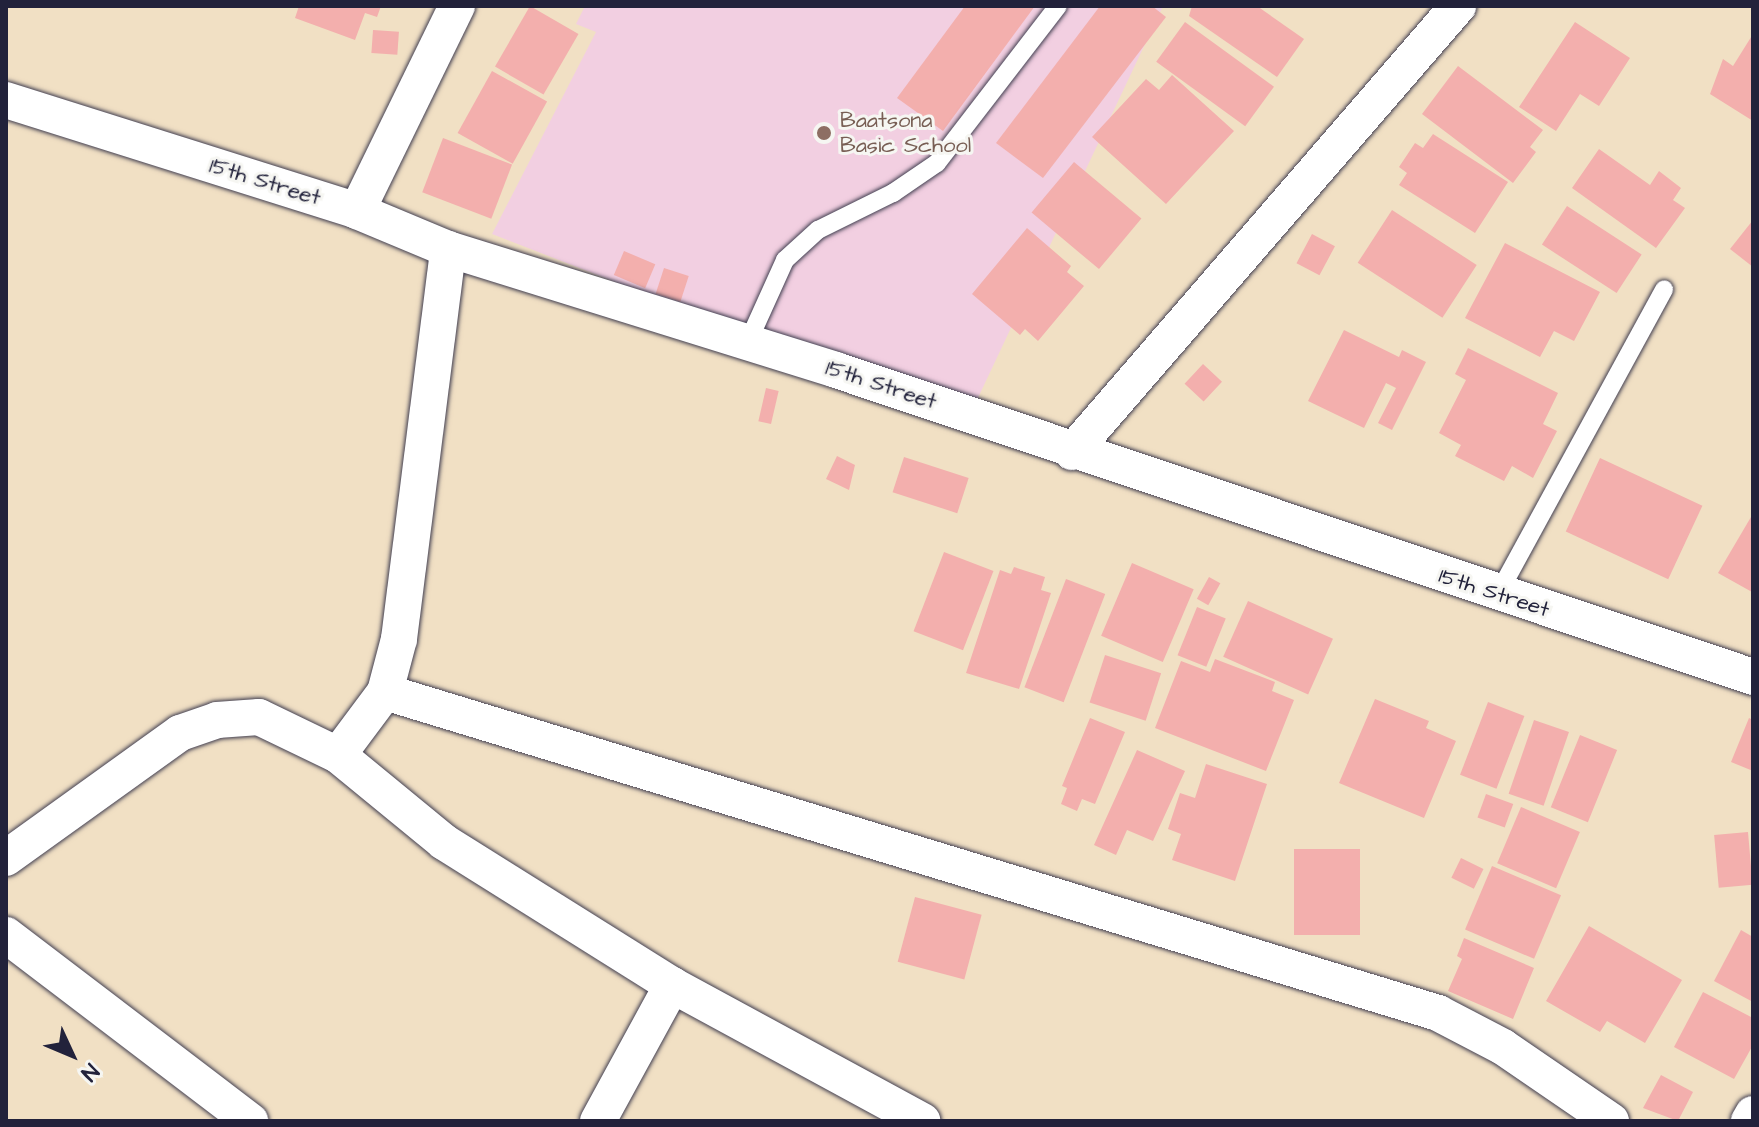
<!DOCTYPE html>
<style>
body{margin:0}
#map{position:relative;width:1759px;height:1127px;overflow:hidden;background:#f1e0c4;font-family:"Architects Daughter",sans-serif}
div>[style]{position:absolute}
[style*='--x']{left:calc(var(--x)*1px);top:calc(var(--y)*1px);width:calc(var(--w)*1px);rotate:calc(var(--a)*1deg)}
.built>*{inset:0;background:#f2cfe1}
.building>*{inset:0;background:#f3afad;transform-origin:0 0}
.roads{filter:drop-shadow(0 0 2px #413e50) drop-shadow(0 0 2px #413e50)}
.lane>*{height:18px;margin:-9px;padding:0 9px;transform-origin:9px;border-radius:9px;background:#fff}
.street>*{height:36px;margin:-18px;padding:0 18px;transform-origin:18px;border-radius:18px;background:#fff}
.dots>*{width:22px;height:22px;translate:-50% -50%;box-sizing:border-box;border:4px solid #f6f6f2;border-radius:50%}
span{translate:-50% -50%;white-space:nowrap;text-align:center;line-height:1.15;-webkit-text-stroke:6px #f6f6f2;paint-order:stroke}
.education-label{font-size:22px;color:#785e54}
.left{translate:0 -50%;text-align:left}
.street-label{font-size:22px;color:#22223b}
.frame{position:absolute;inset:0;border:8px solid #22223b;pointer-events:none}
.north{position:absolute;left:32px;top:1015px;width:80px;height:80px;-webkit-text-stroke:6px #f6f6f2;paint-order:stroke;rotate:134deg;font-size:22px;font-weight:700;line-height:32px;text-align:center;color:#22223b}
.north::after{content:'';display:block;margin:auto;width:28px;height:36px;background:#22223b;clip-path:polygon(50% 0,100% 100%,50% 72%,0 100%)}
</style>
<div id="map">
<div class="built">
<div style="clip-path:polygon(585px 6px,1163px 6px,968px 419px,492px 234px,596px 32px,576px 24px)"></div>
</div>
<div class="building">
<div style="clip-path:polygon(299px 6px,381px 6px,377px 17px,365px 13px,355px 40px,295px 18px)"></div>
<div style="left:530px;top:6px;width:56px;height:70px;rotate:30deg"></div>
<div style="clip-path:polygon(965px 6px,1035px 6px,943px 131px,897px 98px)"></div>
<div style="clip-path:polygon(1100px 6px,1152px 6px,1166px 17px,1043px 178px,996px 143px)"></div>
<div style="clip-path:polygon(1192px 6px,1257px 6px,1304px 39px,1277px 77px,1189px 16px)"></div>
<div style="left:1185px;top:22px;width:110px;height:49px;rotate:36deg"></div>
<div style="clip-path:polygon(1575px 22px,1630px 58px,1599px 106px,1580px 94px,1556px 131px,1519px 107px)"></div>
<div style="left:373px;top:30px;width:26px;height:23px;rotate:4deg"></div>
<div style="clip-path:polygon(1753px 34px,1753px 121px,1710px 94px,1723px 59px,1733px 66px)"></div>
<div style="clip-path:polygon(1458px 66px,1543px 130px,1530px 147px,1536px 152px,1513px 183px,1422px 114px)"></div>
<div style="left:492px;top:71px;width:63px;height:71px;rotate:29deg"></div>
<div style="clip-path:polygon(1172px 75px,1234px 131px,1166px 204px,1092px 137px,1146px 79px,1159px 90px)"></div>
<div style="clip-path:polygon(1433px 134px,1508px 182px,1475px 233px,1399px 185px,1407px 173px,1399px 167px,1415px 143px,1423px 148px)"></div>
<div style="left:443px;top:138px;width:74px;height:58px;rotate:21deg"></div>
<div style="clip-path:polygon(1599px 149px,1650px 185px,1659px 171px,1681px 188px,1673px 200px,1685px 208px,1656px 248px,1572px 188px)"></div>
<div style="left:1074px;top:162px;width:88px;height:66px;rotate:40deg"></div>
<div style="left:1567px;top:206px;width:89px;height:46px;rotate:33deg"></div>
<div style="left:1392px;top:210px;width:101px;height:63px;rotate:33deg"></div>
<div style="clip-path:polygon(1753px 220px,1753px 267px,1730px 249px)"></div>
<div style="clip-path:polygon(1027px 228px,1071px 266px,1067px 272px,1084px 286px,1038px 341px,1025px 329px,1020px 335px,972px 294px)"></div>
<div style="left:1312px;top:234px;width:26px;height:33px;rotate:28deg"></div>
<div style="clip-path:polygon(1505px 243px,1600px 292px,1574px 341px,1554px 331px,1540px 357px,1465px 318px)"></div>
<div style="left:624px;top:251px;width:34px;height:26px;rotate:23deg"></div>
<div style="left:664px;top:268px;width:26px;height:27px;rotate:18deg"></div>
<div style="clip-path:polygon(1344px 330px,1399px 357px,1402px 350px,1426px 362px,1392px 430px,1378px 423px,1396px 388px,1386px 383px,1364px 428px,1308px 401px)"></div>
<div style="clip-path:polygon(1468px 348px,1558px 393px,1543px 424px,1557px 431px,1533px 478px,1512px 466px,1504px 481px,1455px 456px,1461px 445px,1439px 433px,1466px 380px,1455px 374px)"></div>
<div style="left:1203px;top:364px;width:26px;height:27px;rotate:43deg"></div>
<div style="left:766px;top:388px;width:13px;height:34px;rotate:13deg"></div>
<div style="clip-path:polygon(837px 456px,855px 465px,849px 490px,826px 479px)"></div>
<div style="left:904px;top:457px;width:68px;height:37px;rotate:18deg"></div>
<div style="left:1600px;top:458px;width:113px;height:81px;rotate:25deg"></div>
<div style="clip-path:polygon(1751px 517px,1753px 519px,1752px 592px,1718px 573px)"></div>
<div style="left:944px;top:552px;width:53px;height:85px;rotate:21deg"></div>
<div style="left:1132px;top:563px;width:67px;height:79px;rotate:23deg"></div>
<div style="clip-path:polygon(1014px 567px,1045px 577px,1041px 590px,1051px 593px,1019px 689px,966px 673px,1000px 570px,1011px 574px)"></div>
<div style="left:1209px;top:577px;width:13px;height:25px;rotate:29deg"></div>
<div style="left:1066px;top:579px;width:42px;height:116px;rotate:21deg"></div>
<div style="left:1248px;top:601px;width:93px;height:61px;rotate:24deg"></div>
<div style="left:1197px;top:607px;width:31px;height:52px;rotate:22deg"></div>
<div style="left:1105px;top:655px;width:59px;height:50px;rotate:18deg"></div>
<div style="clip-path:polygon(1215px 659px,1275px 682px,1272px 691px,1294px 700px,1266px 771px,1155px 728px,1181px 661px,1210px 672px)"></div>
<div style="clip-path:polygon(1375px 699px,1429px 721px,1426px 728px,1456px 741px,1424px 818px,1339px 783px)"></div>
<div style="left:1488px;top:702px;width:39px;height:78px;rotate:21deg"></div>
<div style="clip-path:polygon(1090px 718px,1125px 732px,1095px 804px,1082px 799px,1077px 811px,1061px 804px,1067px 788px,1062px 786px)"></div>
<div style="clip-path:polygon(1749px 718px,1753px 720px,1753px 771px,1731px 762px)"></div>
<div style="left:1534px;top:720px;width:37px;height:78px;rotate:19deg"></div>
<div style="left:1580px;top:735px;width:40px;height:78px;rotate:22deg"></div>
<div style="clip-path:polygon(1137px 750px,1185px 771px,1153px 841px,1127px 830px,1116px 855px,1094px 845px)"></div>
<div style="clip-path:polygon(1206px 764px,1267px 784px,1235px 881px,1172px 860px,1181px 834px,1168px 829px,1180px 793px,1195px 798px)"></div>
<div style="left:1486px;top:794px;width:29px;height:25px;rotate:20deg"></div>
<div style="left:1521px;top:807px;width:64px;height:61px;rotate:23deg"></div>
<div style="left:1748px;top:832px;width:53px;height:34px;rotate:85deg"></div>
<div style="left:1294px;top:849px;width:66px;height:86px"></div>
<div style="left:1461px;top:858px;width:25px;height:22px;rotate:26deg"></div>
<div style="left:1492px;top:866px;width:75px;height:69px;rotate:23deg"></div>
<div style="left:915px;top:897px;width:69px;height:67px;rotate:15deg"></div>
<div style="clip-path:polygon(1589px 926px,1682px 980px,1645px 1043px,1607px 1021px,1600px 1032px,1546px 1001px)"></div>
<div style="clip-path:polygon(1741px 930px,1753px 937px,1753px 1002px,1714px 981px)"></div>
<div style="clip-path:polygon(1464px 938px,1534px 968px,1513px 1019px,1448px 991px,1462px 959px,1457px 956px)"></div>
<div style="clip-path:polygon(1703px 992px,1753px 1018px,1753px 1045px,1734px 1079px,1674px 1047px)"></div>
<div style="clip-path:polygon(1661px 1075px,1693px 1092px,1678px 1121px,1643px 1108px)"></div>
</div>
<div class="roads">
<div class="lane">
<div style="--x:748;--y:342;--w:90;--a:-65.7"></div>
<div style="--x:785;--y:260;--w:45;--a:-42.3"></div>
<div style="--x:818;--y:230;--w:84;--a:-26.3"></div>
<div style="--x:893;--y:193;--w:53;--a:-34.3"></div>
<div style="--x:937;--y:163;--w:198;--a:-52.4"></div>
<div style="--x:1498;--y:594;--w:347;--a:-61.4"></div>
</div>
<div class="street">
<div style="--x:6;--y:100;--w:368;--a:17.5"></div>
<div style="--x:357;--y:211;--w:99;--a:22.7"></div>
<div style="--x:448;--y:249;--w:406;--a:17.3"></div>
<div style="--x:836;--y:370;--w:967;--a:18.51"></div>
<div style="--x:357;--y:211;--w:228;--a:-64"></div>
<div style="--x:1072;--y:452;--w:590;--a:-49.12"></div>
<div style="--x:385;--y:692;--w:1101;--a:16.95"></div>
<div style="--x:1438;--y:1013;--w:73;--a:27.6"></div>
<div style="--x:1503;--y:1047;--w:131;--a:34.4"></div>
<div style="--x:338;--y:755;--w:79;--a:-53.3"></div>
<div style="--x:385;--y:692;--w:55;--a:-75.2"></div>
<div style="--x:399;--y:639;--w:393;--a:-82.8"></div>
<div style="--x:6;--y:858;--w:214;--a:-35.7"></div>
<div style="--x:180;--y:733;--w:39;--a:-19"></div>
<div style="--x:217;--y:720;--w:42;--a:-4.1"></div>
<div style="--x:259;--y:717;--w:88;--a:25.7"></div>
<div style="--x:338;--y:755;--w:137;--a:39.4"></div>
<div style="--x:444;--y:842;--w:269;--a:32.1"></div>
<div style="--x:672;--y:985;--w:285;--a:28.5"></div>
<div style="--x:6;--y:935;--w:307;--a:37.3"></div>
<div style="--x:598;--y:1121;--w:155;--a:-61.4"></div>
<div style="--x:1749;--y:1121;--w:8;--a:-60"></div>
</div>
</div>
<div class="dots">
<div style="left:824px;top:133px;background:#8d6e63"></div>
</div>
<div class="education-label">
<span class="left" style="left:840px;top:133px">Baatsona<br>Basic School</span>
</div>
<div class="street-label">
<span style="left:265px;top:182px;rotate:17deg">15th Street</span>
<span style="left:881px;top:385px;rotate:18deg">15th Street</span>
<span style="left:1494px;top:593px;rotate:18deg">15th Street</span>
</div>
<div class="frame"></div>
<div class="north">N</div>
</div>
